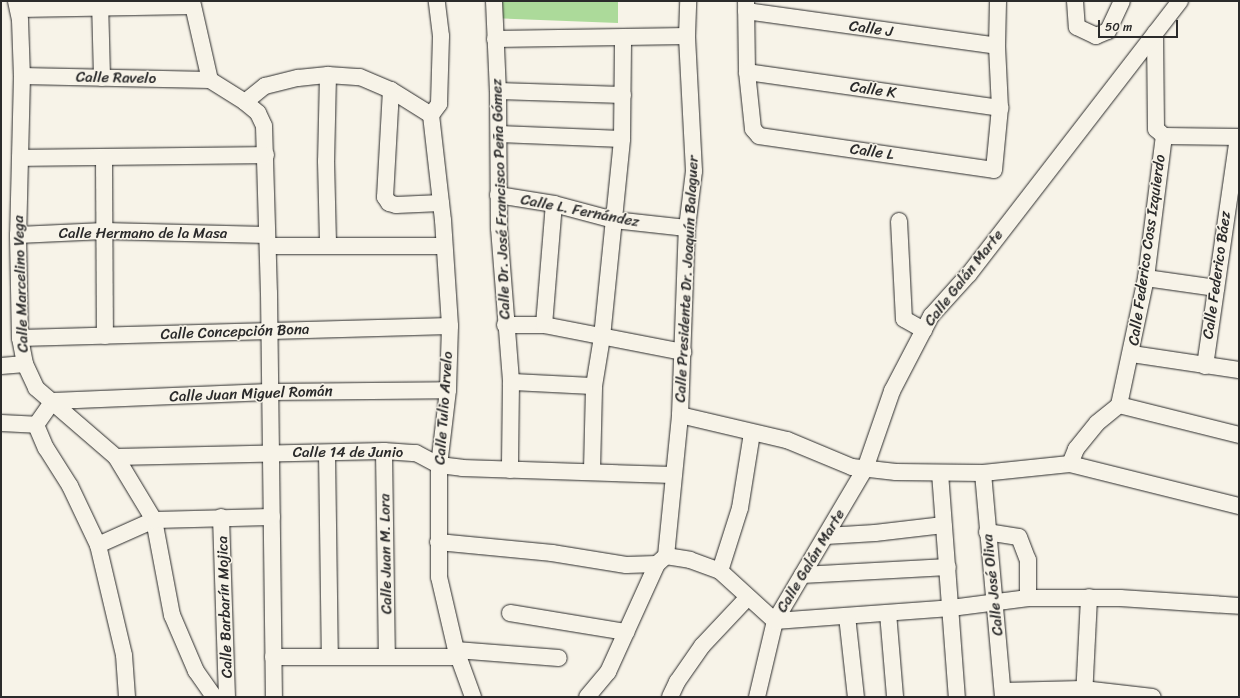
<!DOCTYPE html>
<meta charset="utf-8">
<style>
body{margin:0}
#map{position:relative;width:1240px;height:698px;overflow:hidden;background:#f7f3e8;font-family:Sriracha,sans-serif}
div>[style]{position:absolute}
[style*='--x']{left:calc(var(--x)*1px);top:calc(var(--y)*1px);width:calc(var(--w)*1px);rotate:calc(var(--a)*1deg)}
.green>*{inset:0;background:#acda9a}
.roads{filter:drop-shadow(0 0 1px #2b2b2b) drop-shadow(0 0 1px #2b2b2b)}
.minor>*{height:16px;margin:-8px;padding:0 8px;transform-origin:8px;border-radius:8px;background:#f7f3e8}
span{translate:-50% -50%;white-space:nowrap;text-align:center;line-height:1.15;-webkit-text-stroke:3px #f7f3e8;paint-order:stroke}
.street-label{font-size:15px;color:#2b2b2b}
.frame{position:absolute;inset:0;border:2px solid #2b2b2b;pointer-events:none}
.scale{position:absolute;left:1098px;top:20px;width:80px;height:18px;box-sizing:border-box;border:2px solid #2b2b2b;border-top:0;padding-left:5px;font-size:12px;line-height:14px;white-space:nowrap;color:#2b2b2b;-webkit-text-stroke:3px #f7f3e8;paint-order:stroke}
</style>
<div id="map">
<div class="green">
<div style="clip-path:polygon(494px 1px,618px 1px,618px 23px,491px 18px)"></div>
</div>
<div class="roads">
<div class="minor">
<div style="--x:16;--y:1;--w:19;--a:78"></div>
<div style="--x:20;--y:20;--w:56;--a:88"></div>
<div style="--x:22;--y:76;--w:159;--a:91.4"></div>
<div style="--x:18;--y:235;--w:103;--a:88.9"></div>
<div style="--x:20;--y:338;--w:26;--a:79"></div>
<div style="--x:25;--y:364;--w:26;--a:65"></div>
<div style="--x:36;--y:388;--w:106;--a:40.8"></div>
<div style="--x:116;--y:457;--w:74;--a:58.9"></div>
<div style="--x:154;--y:520;--w:97;--a:79.3"></div>
<div style="--x:172;--y:615;--w:61;--a:66.8"></div>
<div style="--x:196;--y:671;--w:32;--a:55"></div>
<div style="--x:100;--y:1;--w:77;--a:88.5"></div>
<div style="--x:192;--y:1;--w:81;--a:77.2"></div>
<div style="--x:210;--y:80;--w:41;--a:32.2"></div>
<div style="--x:245;--y:102;--w:17;--a:40"></div>
<div style="--x:258;--y:113;--w:14;--a:65"></div>
<div style="--x:264;--y:126;--w:167;--a:88.3"></div>
<div style="--x:269;--y:293;--w:404;--a:89.3"></div>
<div style="--x:494;--y:1;--w:90;--a:87.5"></div>
<div style="--x:498;--y:91;--w:137;--a:89.6"></div>
<div style="--x:499;--y:228;--w:154;--a:85.5"></div>
<div style="--x:511;--y:382;--w:88;--a:90.7"></div>
<div style="--x:746;--y:1;--w:71;--a:89.2"></div>
<div style="--x:747;--y:72;--w:57;--a:84"></div>
<div style="--x:753;--y:129;--w:9;--a:49"></div>
<div style="--x:759;--y:136;--w:237;--a:8.2"></div>
<div style="--x:994;--y:170;--w:62;--a:-84.5"></div>
<div style="--x:1000;--y:108;--w:62;--a:-92.8"></div>
<div style="--x:997;--y:46;--w:45;--a:-88.7"></div>
<div style="--x:1075;--y:1;--w:26;--a:86"></div>
<div style="--x:1077;--y:27;--w:21;--a:25"></div>
<div style="--x:1096;--y:36;--w:13;--a:-23"></div>
<div style="--x:1108;--y:31;--w:33;--a:-65"></div>
<div style="--x:19;--y:9;--w:173;--a:-1"></div>
<div style="--x:746;--y:11;--w:253;--a:7.9"></div>
<div style="--x:1155;--y:33;--w:96;--a:89.4"></div>
<div style="--x:1156;--y:129;--w:11;--a:41"></div>
<div style="--x:1164;--y:136;--w:75;--a:0.8"></div>
<div style="--x:495;--y:39;--w:192;--a:-0.9"></div>
<div style="--x:747;--y:72;--w:256;--a:8.1"></div>
<div style="--x:328;--y:75;--w:86;--a:91.3"></div>
<div style="--x:326;--y:161;--w:84;--a:88.6"></div>
<div style="--x:22;--y:76;--w:188;--a:1.2"></div>
<div style="--x:391;--y:90;--w:107;--a:93.2"></div>
<div style="--x:385;--y:197;--w:7;--a:56"></div>
<div style="--x:389;--y:203;--w:7;--a:16"></div>
<div style="--x:396;--y:205;--w:45;--a:-2.5"></div>
<div style="--x:498;--y:91;--w:125;--a:1.8"></div>
<div style="--x:245;--y:102;--w:26;--a:-39"></div>
<div style="--x:265;--y:86;--w:34;--a:-14"></div>
<div style="--x:298;--y:78;--w:30;--a:-6"></div>
<div style="--x:328;--y:75;--w:32;--a:4"></div>
<div style="--x:360;--y:77;--w:34;--a:23"></div>
<div style="--x:391;--y:90;--w:47;--a:32"></div>
<div style="--x:431;--y:115;--w:106;--a:83.5"></div>
<div style="--x:443;--y:220;--w:106;--a:86.2"></div>
<div style="--x:450;--y:326;--w:64;--a:91.8"></div>
<div style="--x:448;--y:390;--w:76;--a:96.8"></div>
<div style="--x:439;--y:465;--w:112;--a:90"></div>
<div style="--x:439;--y:577;--w:75;--a:76.9"></div>
<div style="--x:456;--y:650;--w:50;--a:70.1"></div>
<div style="--x:431;--y:115;--w:14;--a:-54"></div>
<div style="--x:439;--y:104;--w:68;--a:-88.3"></div>
<div style="--x:441;--y:36;--w:35;--a:-97"></div>
<div style="--x:499;--y:134;--w:123;--a:2.3"></div>
<div style="--x:20;--y:158;--w:246;--a:-0.7"></div>
<div style="--x:104;--y:158;--w:178;--a:89.7"></div>
<div style="--x:498;--y:195;--w:57;--a:9.1"></div>
<div style="--x:554;--y:204;--w:62;--a:14.9"></div>
<div style="--x:614;--y:220;--w:73;--a:6.3"></div>
<div style="--x:899;--y:221;--w:98;--a:87.1"></div>
<div style="--x:904;--y:319;--w:23;--a:29"></div>
<div style="--x:18;--y:235;--w:86;--a:-2.7"></div>
<div style="--x:104;--y:231;--w:163;--a:1.4"></div>
<div style="--x:268;--y:246;--w:176;--a:0"></div>
<div style="--x:1146;--y:278;--w:71;--a:8.1"></div>
<div style="--x:505;--y:325;--w:39;--a:0"></div>
<div style="--x:544;--y:325;--w:142;--a:11"></div>
<div style="--x:544;--y:325;--w:121;--a:-85.3"></div>
<div style="--x:20;--y:338;--w:430;--a:-1.6"></div>
<div style="--x:1132;--y:354;--w:108;--a:8.5"></div>
<div style="--x:1;--y:366;--w:24;--a:-5"></div>
<div style="--x:1205;--y:366;--w:231;--a:-81.8"></div>
<div style="--x:511;--y:382;--w:83;--a:2.8"></div>
<div style="--x:1119;--y:405;--w:124;--a:14"></div>
<div style="--x:680;--y:415;--w:110;--a:13.2"></div>
<div style="--x:787;--y:440;--w:70;--a:22.6"></div>
<div style="--x:852;--y:467;--w:44;--a:6.5"></div>
<div style="--x:896;--y:472;--w:87;--a:0.7"></div>
<div style="--x:983;--y:473;--w:87;--a:-5.9"></div>
<div style="--x:1070;--y:464;--w:174;--a:14"></div>
<div style="--x:1;--y:423;--w:35;--a:3"></div>
<div style="--x:36;--y:425;--w:29;--a:-55"></div>
<div style="--x:53;--y:401;--w:216;--a:-2.4"></div>
<div style="--x:269;--y:392;--w:179;--a:-0.6"></div>
<div style="--x:36;--y:425;--w:25;--a:67"></div>
<div style="--x:46;--y:448;--w:45;--a:57.7"></div>
<div style="--x:70;--y:486;--w:65;--a:64.6"></div>
<div style="--x:98;--y:545;--w:113;--a:76.7"></div>
<div style="--x:124;--y:655;--w:42;--a:85.9"></div>
<div style="--x:384;--y:451;--w:206;--a:89.2"></div>
<div style="--x:327;--y:453;--w:204;--a:89.2"></div>
<div style="--x:116;--y:457;--w:268;--a:-1.3"></div>
<div style="--x:384;--y:451;--w:32;--a:4"></div>
<div style="--x:416;--y:453;--w:26;--a:28"></div>
<div style="--x:439;--y:465;--w:23;--a:7"></div>
<div style="--x:462;--y:468;--w:211;--a:1.9"></div>
<div style="--x:1070;--y:464;--w:16;--a:-68"></div>
<div style="--x:1076;--y:449;--w:33;--a:-51"></div>
<div style="--x:1097;--y:423;--w:28;--a:-39"></div>
<div style="--x:1119;--y:405;--w:130;--a:-78"></div>
<div style="--x:1146;--y:278;--w:143;--a:-82.8"></div>
<div style="--x:592;--y:470;--w:84;--a:-88.6"></div>
<div style="--x:594;--y:386;--w:50;--a:-80.7"></div>
<div style="--x:602;--y:337;--w:199;--a:-84.2"></div>
<div style="--x:622;--y:139;--w:101;--a:-89.4"></div>
<div style="--x:940;--y:473;--w:225;--a:85.7"></div>
<div style="--x:983;--y:473;--w:225;--a:84.9"></div>
<div style="--x:221;--y:517;--w:180;--a:88.1"></div>
<div style="--x:987;--y:532;--w:32;--a:9"></div>
<div style="--x:1019;--y:537;--w:25;--a:69"></div>
<div style="--x:1028;--y:560;--w:38;--a:90"></div>
<div style="--x:826;--y:536;--w:49;--a:-3.5"></div>
<div style="--x:875;--y:533;--w:69;--a:-6.6"></div>
<div style="--x:438;--y:542;--w:115;--a:5.5"></div>
<div style="--x:552;--y:553;--w:75;--a:9.2"></div>
<div style="--x:626;--y:565;--w:31;--a:-2"></div>
<div style="--x:657;--y:564;--w:12;--a:-42"></div>
<div style="--x:666;--y:556;--w:24;--a:9"></div>
<div style="--x:690;--y:560;--w:32;--a:20"></div>
<div style="--x:720;--y:571;--w:74;--a:42.3"></div>
<div style="--x:775;--y:621;--w:176;--a:-4.2"></div>
<div style="--x:951;--y:608;--w:78;--a:-7.4"></div>
<div style="--x:1028;--y:598;--w:92;--a:0"></div>
<div style="--x:1120;--y:598;--w:119;--a:3.8"></div>
<div style="--x:98;--y:545;--w:61;--a:-24.1"></div>
<div style="--x:154;--y:520;--w:118;--a:-1.5"></div>
<div style="--x:666;--y:556;--w:142;--a:-84.3"></div>
<div style="--x:680;--y:415;--w:187;--a:-87.9"></div>
<div style="--x:687;--y:228;--w:57;--a:-83"></div>
<div style="--x:694;--y:171;--w:135;--a:-93"></div>
<div style="--x:687;--y:36;--w:35;--a:-88"></div>
<div style="--x:720;--y:571;--w:66;--a:-72.4"></div>
<div style="--x:740;--y:508;--w:76;--a:-80.9"></div>
<div style="--x:802;--y:575;--w:146;--a:-3.1"></div>
<div style="--x:510;--y:613;--w:118;--a:9.3"></div>
<div style="--x:888;--y:613;--w:84;--a:85.2"></div>
<div style="--x:847;--y:616;--w:81;--a:83.7"></div>
<div style="--x:456;--y:650;--w:103;--a:4.4"></div>
<div style="--x:273;--y:657;--w:186;--a:0"></div>
<div style="--x:1003;--y:691;--w:80;--a:-1.4"></div>
<div style="--x:1083;--y:689;--w:70;--a:6.5"></div>
<div style="--x:587;--y:697;--w:33;--a:-50"></div>
<div style="--x:608;--y:672;--w:119;--a:-65.6"></div>
<div style="--x:670;--y:697;--w:17;--a:-65"></div>
<div style="--x:677;--y:682;--w:44;--a:-55.2"></div>
<div style="--x:702;--y:646;--w:67;--a:-46.8"></div>
<div style="--x:757;--y:697;--w:78;--a:-76.7"></div>
<div style="--x:775;--y:621;--w:177;--a:-59.4"></div>
<div style="--x:865;--y:469;--w:83;--a:-70.9"></div>
<div style="--x:892;--y:391;--w:85;--a:-62.5"></div>
<div style="--x:931;--y:316;--w:57;--a:-47.9"></div>
<div style="--x:969;--y:274;--w:345;--a:-52.3"></div>
<div style="--x:1084;--y:697;--w:100;--a:-87.1"></div>
</div>
</div>
<div class="street-label">
<span style="left:871px;top:29px;rotate:8deg">Calle J</span>
<span style="left:116px;top:78px;rotate:1deg">Calle Ravelo</span>
<span style="left:873px;top:90px;rotate:8deg">Calle K</span>
<span style="left:872px;top:152px;rotate:8deg">Calle L</span>
<span style="left:501px;top:199px;rotate:-92deg">Calle Dr. José Francisco Peña Gómez</span>
<span style="left:580px;top:211px;rotate:11deg">Calle L. Fernández</span>
<span style="left:143px;top:234px">Calle Hermano de la Masa</span>
<span style="left:1147px;top:250px;rotate:-82deg">Calle Federico Coss Izquierdo</span>
<span style="left:1217px;top:275px;rotate:-82deg">Calle Federico Báez</span>
<span style="left:964px;top:278px;rotate:-52deg">Calle Galán Marte</span>
<span style="left:687px;top:279px;rotate:-87deg">Calle Presidente Dr. Joaquín Balaguer</span>
<span style="left:21px;top:284px;rotate:-92deg">Calle Marcelino Vega</span>
<span style="left:235px;top:332px;rotate:-2deg">Calle Concepción Bona</span>
<span style="left:251px;top:394px;rotate:-2deg">Calle Juan Miguel Román</span>
<span style="left:444px;top:408px;rotate:-86deg">Calle Tulio Arvelo</span>
<span style="left:348px;top:453px">Calle 14 de Junio</span>
<span style="left:386px;top:554px;rotate:-91deg">Calle Juan M. Lora</span>
<span style="left:811px;top:561px;rotate:-59deg">Calle Galán Marte</span>
<span style="left:993px;top:585px;rotate:-96deg">Calle José Oliva</span>
<span style="left:225px;top:607px;rotate:-92deg">Calle Barbarín Mojica</span>
</div>
<div class="frame"></div>
<div class="scale">50 m</div>
</div>
